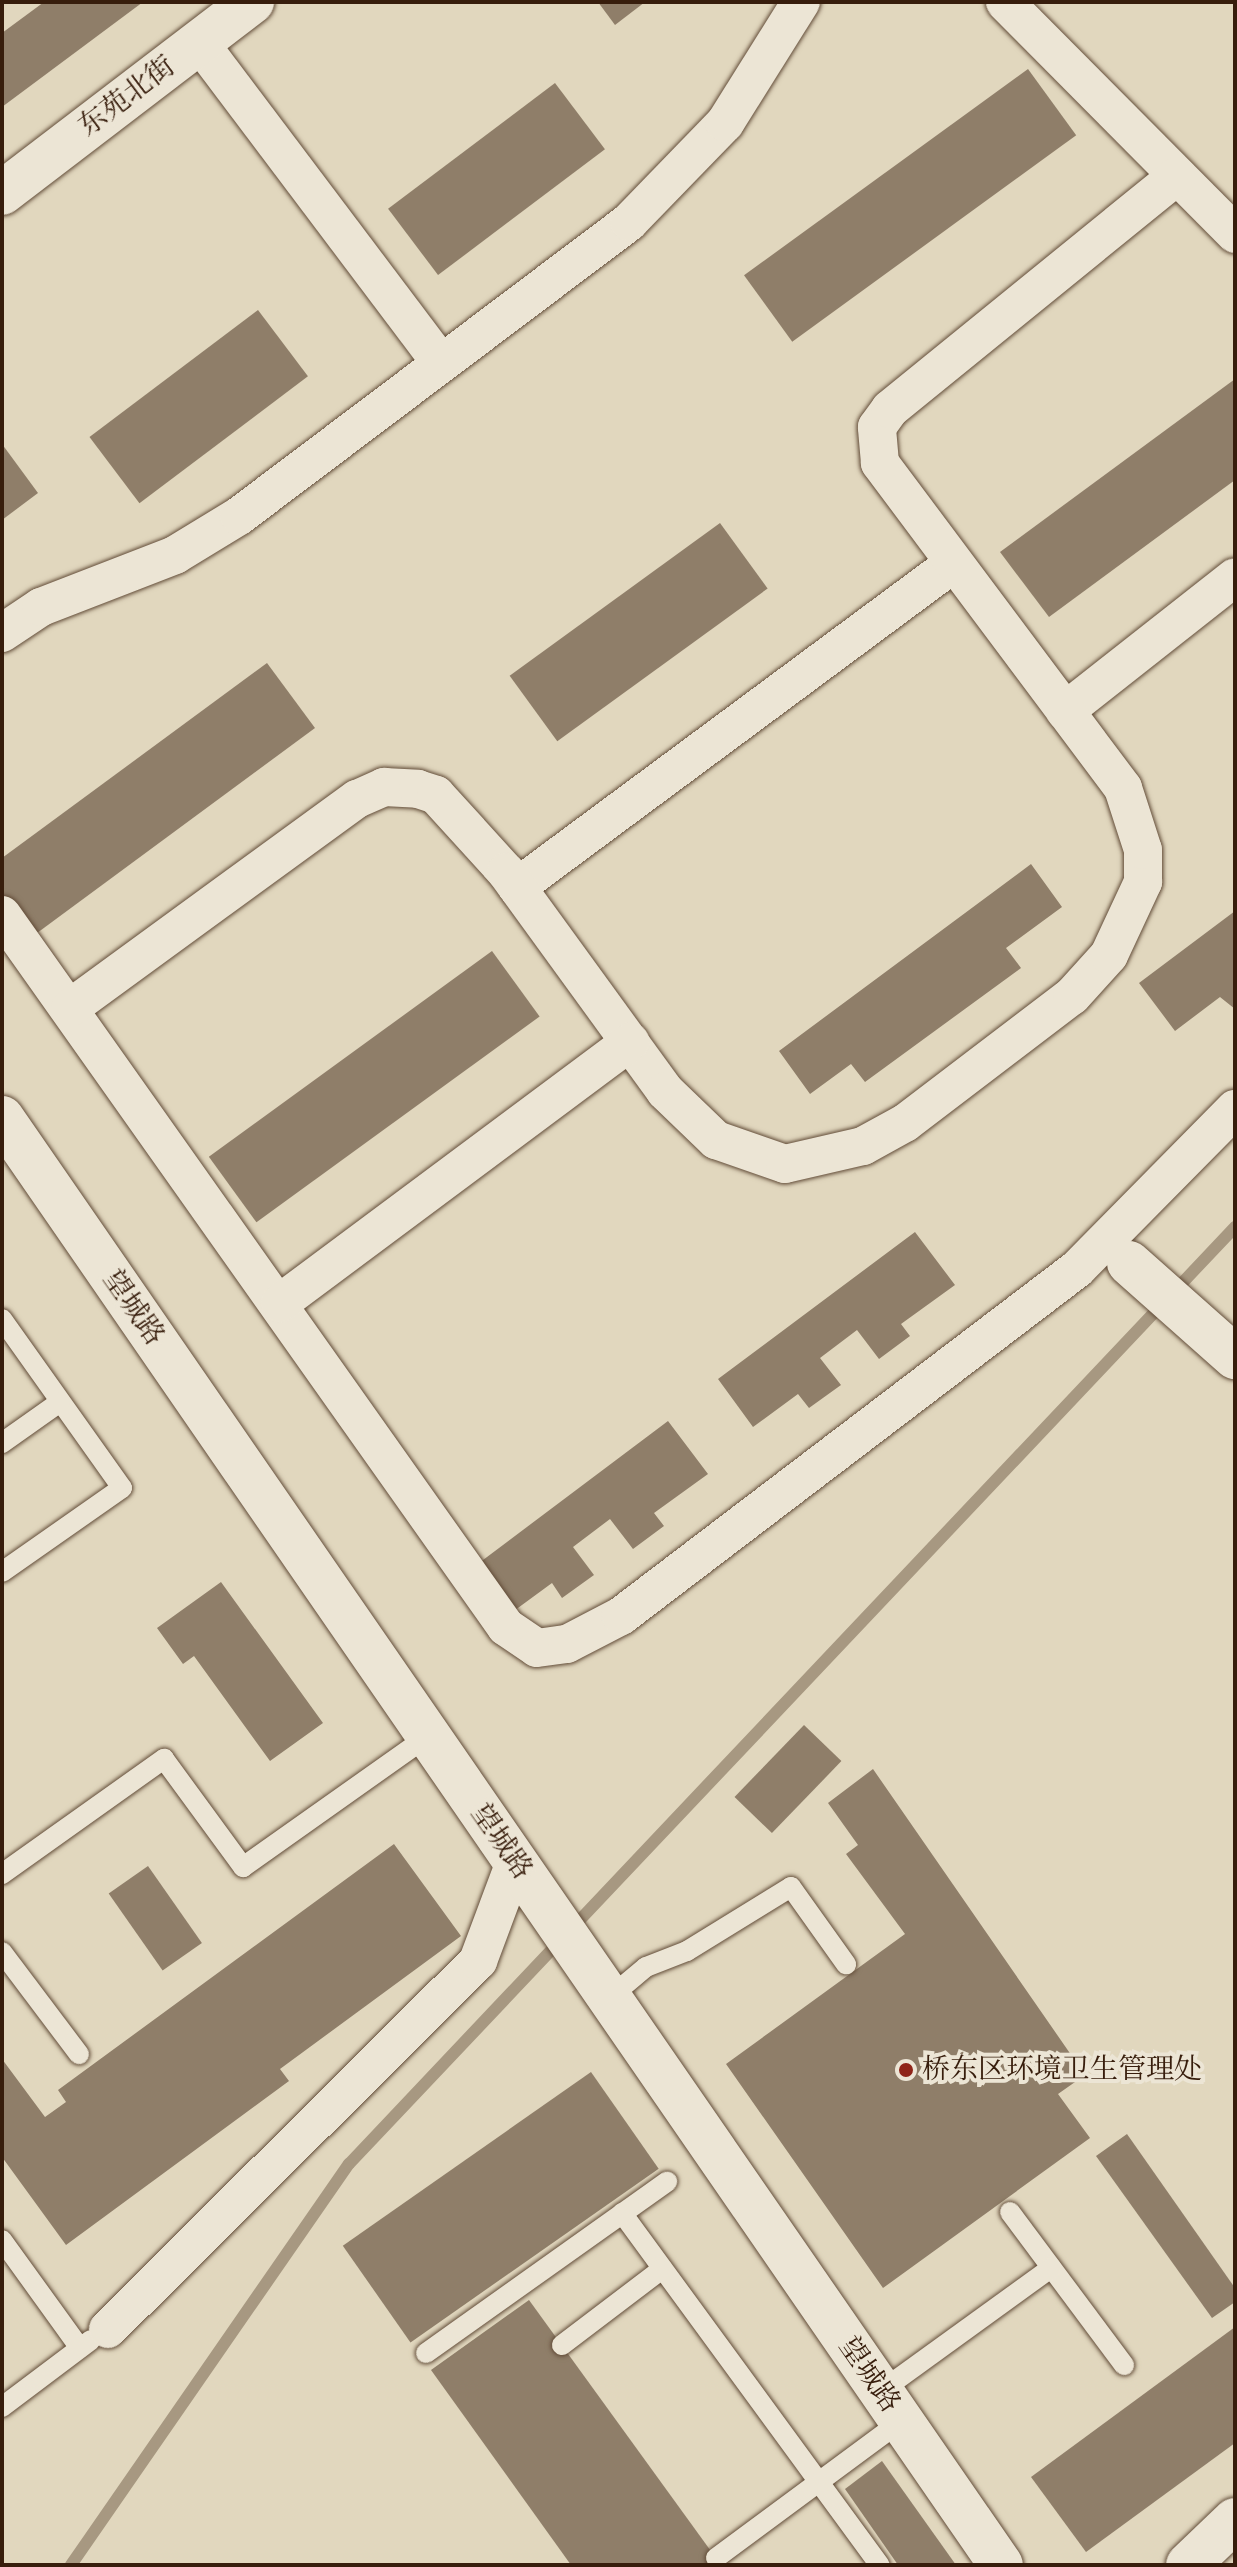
<!DOCTYPE html>
<meta charset="utf-8">
<style>
body{margin:0}
#map{position:relative;width:1237px;height:2567px;overflow:hidden;background:#e1d7be;font-family:"Libre Bodoni","Noto Serif SC",serif}
div>[style]{position:absolute}
[style*='--x']{left:calc(var(--x)*1px);top:calc(var(--y)*1px);width:calc(var(--w)*1px);rotate:calc(var(--a)*1deg)}
.stream>*{height:12px;margin:-6px;padding:0 6px;transform-origin:6px;border-radius:6px;background:#a79881}
.building>*{inset:0;background:#8f7e69;transform-origin:0 0}
.roads{filter:drop-shadow(0 0 2px #624c38) drop-shadow(0 0 2px #624c38)}
.service>*{height:20px;margin:-10px;padding:0 10px;transform-origin:10px;border-radius:10px;background:#ece5d5}
.minor>*{height:38px;margin:-19px;padding:0 19px;transform-origin:19px;border-radius:19px;background:#ece5d5}
.tertiary>*{height:44px;margin:-22px;padding:0 22px;transform-origin:22px;border-radius:22px;background:#ece5d5}
.secondary>*{height:44px;margin:-22px;padding:0 22px;transform-origin:22px;border-radius:22px;background:#ece5d5}
.dots>*{width:22px;height:22px;translate:-50% -50%;box-sizing:border-box;border:4px solid #ece5d5;border-radius:50%}
span{translate:-50% -50%;white-space:nowrap;text-align:center;line-height:1.15;-webkit-text-stroke:8px #ece5d5;paint-order:stroke}
.street-label{font-size:28px;color:#371d0c}
.poi-label{font-size:28px;color:#371d0c}
.left{translate:0 -50%;text-align:left}
.frame{position:absolute;inset:0;border:4px solid #371d0c;pointer-events:none}
</style>
<div id="map">
<div class="stream">
<div style="--x:71;--y:2565;--w:488;--a:-55.3"></div>
<div style="--x:349;--y:2164;--w:1290;--a:-46.6"></div>
</div>
<div class="building">
<div style="clip-path:polygon(44px 2px,143px 2px,2px 107px,2px 33px)"></div>
<div style="clip-path:polygon(598px 2px,645px 2px,615px 25px)"></div>
<div style="left:1028px;top:69px;width:82px;height:351px;rotate:54deg"></div>
<div style="left:555px;top:83px;width:83px;height:209px;rotate:53deg"></div>
<div style="left:258px;top:310px;width:83px;height:211px;rotate:53deg"></div>
<div style="clip-path:polygon(1235px 379px,1235px 480px,1049px 617px,1000px 552px)"></div>
<div style="clip-path:polygon(2px 444px,38px 493px,2px 520px)"></div>
<div style="left:720px;top:523px;width:81px;height:260px;rotate:54deg"></div>
<div style="clip-path:polygon(267px 663px,315px 728px,33px 936px,2px 894px,2px 858px)"></div>
<div style="clip-path:polygon(1031px 864px,1062px 907px,1006px 948px,1021px 968px,865px 1082px,851px 1064px,810px 1094px,779px 1051px)"></div>
<div style="clip-path:polygon(1235px 911px,1235px 1009px,1220px 997px,1175px 1031px,1139px 983px)"></div>
<div style="left:492px;top:951px;width:81px;height:350px;rotate:54deg"></div>
<div style="clip-path:polygon(915px 1232px,955px 1285px,901px 1324px,910px 1336px,879px 1359px,857px 1330px,820px 1358px,841px 1385px,809px 1408px,798px 1394px,753px 1427px,718px 1379px)"></div>
<div style="clip-path:polygon(668px 1421px,708px 1474px,654px 1513px,664px 1526px,633px 1549px,610px 1519px,573px 1547px,594px 1575px,562px 1598px,552px 1583px,507px 1616px,471px 1569px)"></div>
<div style="clip-path:polygon(221px 1582px,323px 1723px,270px 1761px,194px 1656px,183px 1664px,157px 1628px)"></div>
<div style="left:804px;top:1725px;width:52px;height:100px;rotate:44deg"></div>
<div style="clip-path:polygon(873px 1769px,1085px 2075px,1058px 2094px,1090px 2138px,883px 2288px,726px 2064px,905px 1934px,846px 1854px,858px 1845px,828px 1803px)"></div>
<div style="clip-path:polygon(394px 1844px,461px 1936px,280px 2069px,289px 2081px,66px 2245px,2px 2157px,2px 2059px,45px 2117px,66px 2102px,58px 2090px)"></div>
<div style="left:148px;top:1866px;width:94px;height:48px;rotate:55deg"></div>
<div style="left:591px;top:2072px;width:118px;height:303px;rotate:55deg"></div>
<div style="clip-path:polygon(1127px 2134px,1235px 2288px,1235px 2302px,1212px 2318px,1096px 2156px)"></div>
<div style="clip-path:polygon(529px 2300px,721px 2565px,571px 2565px,431px 2370px)"></div>
<div style="clip-path:polygon(1235px 2327px,1235px 2443px,1086px 2552px,1031px 2477px)"></div>
<div style="clip-path:polygon(882px 2461px,956px 2565px,898px 2565px,845px 2489px)"></div>
</div>
<div class="roads">
<div class="service">
<div style="--x:2;--y:1319;--w:207;--a:54.6"></div>
<div style="--x:122;--y:1488;--w:146;--a:145"></div>
<div style="--x:2;--y:1443;--w:71;--a:-35.3"></div>
<div style="--x:2;--y:1874;--w:199;--a:-35.4"></div>
<div style="--x:164;--y:1759;--w:134;--a:53.8"></div>
<div style="--x:243;--y:1867;--w:227;--a:-35.3"></div>
<div style="--x:2;--y:1952;--w:128;--a:53"></div>
<div style="--x:609;--y:1998;--w:48;--a:-40"></div>
<div style="--x:646;--y:1967;--w:44;--a:-21.3"></div>
<div style="--x:687;--y:1951;--w:122;--a:-31.6"></div>
<div style="--x:791;--y:1887;--w:95;--a:54.5"></div>
<div style="--x:1010;--y:2212;--w:191;--a:53.3"></div>
<div style="--x:622;--y:2213;--w:436;--a:53.8"></div>
<div style="--x:2;--y:2240;--w:133;--a:54.2"></div>
<div style="--x:562;--y:2345;--w:126;--a:-37.2"></div>
<div style="--x:426;--y:2353;--w:296;--a:-35.4"></div>
<div style="--x:881;--y:2391;--w:210;--a:-35.9"></div>
<div style="--x:2;--y:2407;--w:111;--a:-37"></div>
<div style="--x:716;--y:2558;--w:230;--a:-36.5"></div>
</div>
<div class="minor">
<div style="--x:1005;--y:2;--w:327;--a:45.2"></div>
<div style="--x:199;--y:42;--w:402;--a:53"></div>
<div style="--x:2;--y:633;--w:47;--a:-33.7"></div>
<div style="--x:41;--y:607;--w:144;--a:-21.2"></div>
<div style="--x:175;--y:555;--w:75;--a:-31.4"></div>
<div style="--x:239;--y:516;--w:488;--a:-37"></div>
<div style="--x:629;--y:222;--w:138;--a:-45.9"></div>
<div style="--x:725;--y:123;--w:143;--a:-57.9"></div>
<div style="--x:1065;--y:711;--w:216;--a:-38.2"></div>
<div style="--x:517;--y:887;--w:544;--a:-36.55"></div>
<div style="--x:2;--y:915;--w:872;--a:54.71"></div>
<div style="--x:506;--y:1627;--w:37;--a:34"></div>
<div style="--x:537;--y:1648;--w:30;--a:-8"></div>
<div style="--x:567;--y:1644;--w:61;--a:-27.4"></div>
<div style="--x:621;--y:1616;--w:573;--a:-37.27"></div>
<div style="--x:1077;--y:1269;--w:225;--a:-45.4"></div>
<div style="--x:70;--y:1008;--w:355;--a:-36.1"></div>
<div style="--x:357;--y:799;--w:30;--a:-24"></div>
<div style="--x:384;--y:787;--w:34;--a:3"></div>
<div style="--x:418;--y:789;--w:19;--a:18"></div>
<div style="--x:436;--y:795;--w:104;--a:47.7"></div>
<div style="--x:506;--y:872;--w:271;--a:54"></div>
<div style="--x:665;--y:1091;--w:71;--a:43.9"></div>
<div style="--x:716;--y:1140;--w:73;--a:19.2"></div>
<div style="--x:785;--y:1164;--w:80;--a:-13"></div>
<div style="--x:863;--y:1146;--w:48;--a:-28.7"></div>
<div style="--x:905;--y:1123;--w:210;--a:-37.3"></div>
<div style="--x:1072;--y:996;--w:55;--a:-47.9"></div>
<div style="--x:1109;--y:955;--w:81;--a:-65"></div>
<div style="--x:1143;--y:882;--w:32;--a:-90"></div>
<div style="--x:1143;--y:850;--w:65;--a:-107.9"></div>
<div style="--x:1123;--y:788;--w:406;--a:-126.8"></div>
<div style="--x:880;--y:463;--w:36;--a:-95"></div>
<div style="--x:877;--y:427;--w:22;--a:-54"></div>
<div style="--x:890;--y:409;--w:370;--a:-39.1"></div>
<div style="--x:280;--y:1303;--w:437;--a:-36.7"></div>
<div style="--x:108;--y:2329;--w:522;--a:-44.84"></div>
<div style="--x:478;--y:1961;--w:106;--a:-69.5"></div>
</div>
<div class="tertiary">
<div style="--x:1129;--y:1263;--w:142;--a:41.6"></div>
<div style="--x:1188;--y:2565;--w:65;--a:-43.8"></div>
</div>
<div class="secondary">
<div style="--x:2;--y:193;--w:315;--a:-37.4"></div>
<div style="--x:2;--y:1118;--w:1758;--a:55.38"></div>
</div>
</div>
<div class="dots">
<div style="left:906px;top:2070px;background:#8f2418"></div>
</div>
<div class="street-label">
<span style="left:127px;top:97px;rotate:-37deg">东苑北街</span>
<span style="left:133px;top:1308px;rotate:55deg">望城路</span>
<span style="left:501px;top:1842px;rotate:55deg">望城路</span>
<span style="left:869px;top:2375px;rotate:55deg">望城路</span>
</div>
<div class="poi-label">
<span class="left" style="left:922px;top:2070px">桥东区环境卫生管理处</span>
</div>
<div class="frame"></div>
</div>
